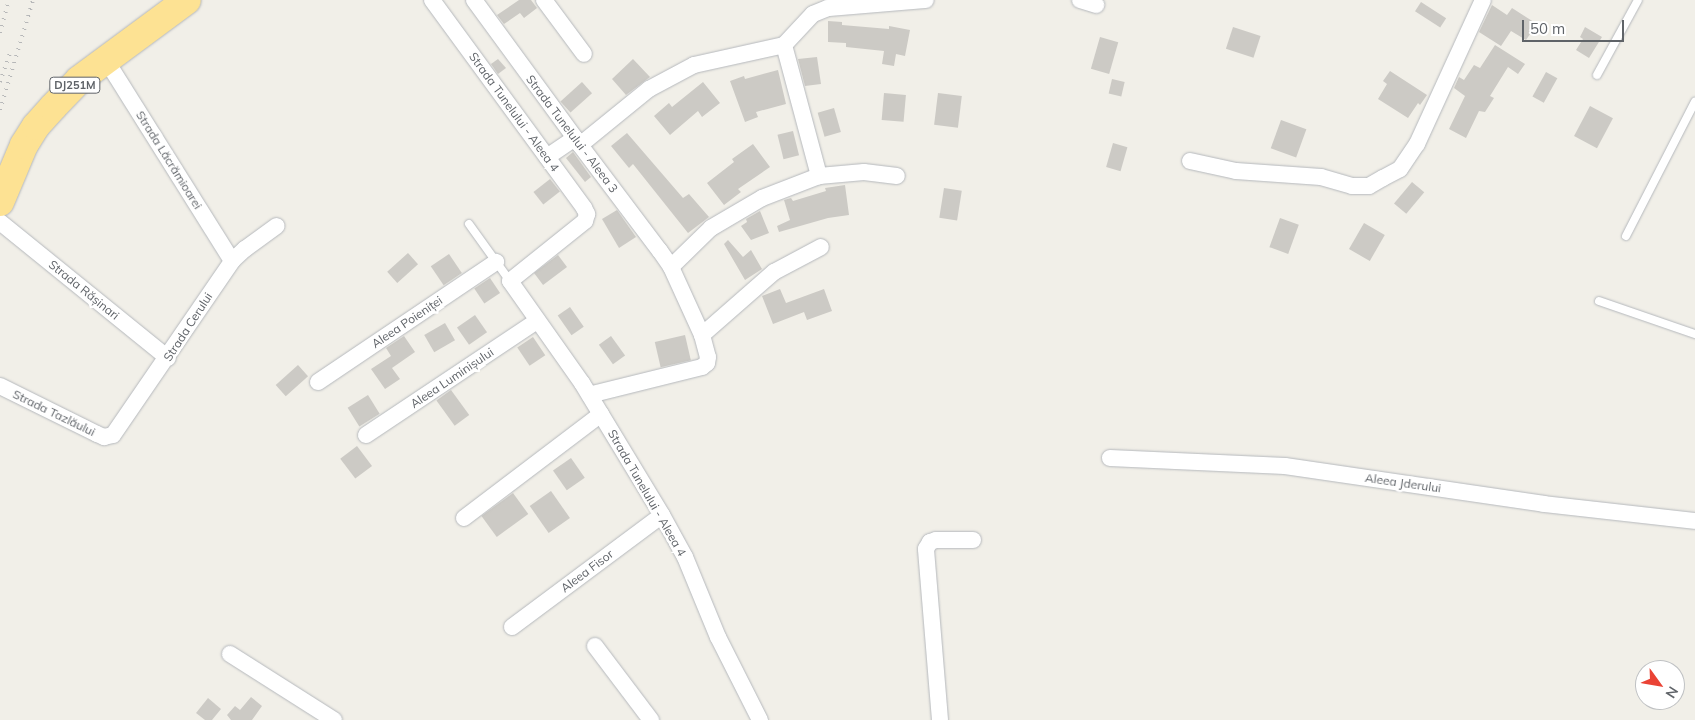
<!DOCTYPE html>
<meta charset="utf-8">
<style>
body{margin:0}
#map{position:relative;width:1695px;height:720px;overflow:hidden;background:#f1efe8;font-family:Mulish,sans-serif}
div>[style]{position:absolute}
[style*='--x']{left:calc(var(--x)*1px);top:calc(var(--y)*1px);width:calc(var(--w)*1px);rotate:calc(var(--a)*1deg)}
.building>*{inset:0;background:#cccac5;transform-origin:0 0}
.roads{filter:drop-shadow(0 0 1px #b5b8bc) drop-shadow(0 0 1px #b5b8bc)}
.lane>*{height:8px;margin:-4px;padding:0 4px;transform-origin:4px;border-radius:4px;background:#fff}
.street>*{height:16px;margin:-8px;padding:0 8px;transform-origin:8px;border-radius:8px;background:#fff}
.highway>*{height:28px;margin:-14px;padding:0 14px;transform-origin:14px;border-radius:14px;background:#fde293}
.rail>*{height:4px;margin-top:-2px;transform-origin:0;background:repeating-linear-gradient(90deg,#b6b7b8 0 1px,transparent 0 7px)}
span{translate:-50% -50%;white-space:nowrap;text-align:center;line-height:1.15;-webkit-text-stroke:5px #fff;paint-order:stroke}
.shield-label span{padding:1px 4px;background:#fff;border:1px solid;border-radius:4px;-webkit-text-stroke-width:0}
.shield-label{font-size:11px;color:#5f6368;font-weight:700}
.street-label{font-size:12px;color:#5f6368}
.north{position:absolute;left:1635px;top:660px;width:50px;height:50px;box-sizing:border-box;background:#fff;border:1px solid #bfc1c3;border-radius:50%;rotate:122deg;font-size:14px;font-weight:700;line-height:20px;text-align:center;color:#5f6368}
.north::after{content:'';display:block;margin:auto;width:18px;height:22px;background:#ea4335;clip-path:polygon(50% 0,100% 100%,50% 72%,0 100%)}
.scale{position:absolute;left:1522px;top:20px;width:102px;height:22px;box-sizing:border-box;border:2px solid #5f6368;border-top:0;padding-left:6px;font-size:15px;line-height:18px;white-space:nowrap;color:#5f6368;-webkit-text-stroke:4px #fff;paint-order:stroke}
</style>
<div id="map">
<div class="building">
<div style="clip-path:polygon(519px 0,531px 0,537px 8px,524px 18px,520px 13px,504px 24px,497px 15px)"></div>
<div style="left:1421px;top:2px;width:30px;height:11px;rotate:33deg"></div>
<div style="clip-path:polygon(1492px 5px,1507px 15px,1512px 8px,1537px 24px,1526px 40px,1511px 31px,1501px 46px,1479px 32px)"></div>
<div style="clip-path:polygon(828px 21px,842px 22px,842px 25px,889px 29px,889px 26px,910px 30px,905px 56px,896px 54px,894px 66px,882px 64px,884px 51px,846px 47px,846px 43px,828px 42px)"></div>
<div style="left:1233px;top:27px;width:29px;height:23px;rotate:18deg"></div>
<div style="clip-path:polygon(1585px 27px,1602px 37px,1589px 58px,1576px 50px,1583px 39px,1580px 37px)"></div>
<div style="left:1100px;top:37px;width:19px;height:33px;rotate:16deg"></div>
<div style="clip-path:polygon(1495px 45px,1525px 64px,1518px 74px,1508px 67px,1490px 96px,1494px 98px,1485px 112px,1479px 111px,1466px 138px,1449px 129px,1465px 96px,1454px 88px,1459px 77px,1464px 80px,1474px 65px,1480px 68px)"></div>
<div style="clip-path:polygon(817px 57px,821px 84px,805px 86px,798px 59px)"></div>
<div style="clip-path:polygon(498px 59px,506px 68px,498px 74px,491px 64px)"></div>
<div style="clip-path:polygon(633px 59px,650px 77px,626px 95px,612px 79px)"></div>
<div style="clip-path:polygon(778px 70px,786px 104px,756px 112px,758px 117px,745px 122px,730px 81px,744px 76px,745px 79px)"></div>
<div style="clip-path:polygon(1390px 71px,1427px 95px,1420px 105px,1418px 103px,1408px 118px,1378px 99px,1387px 84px,1383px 81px)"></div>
<div style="left:1546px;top:72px;width:13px;height:28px;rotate:29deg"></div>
<div style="left:1112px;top:79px;width:13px;height:15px;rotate:13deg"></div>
<div style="left:582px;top:82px;width:15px;height:29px;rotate:48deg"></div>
<div style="clip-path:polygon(703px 82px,720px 103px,702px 117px,698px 111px,670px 135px,654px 116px,669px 103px,672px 107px)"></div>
<div style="left:884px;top:93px;width:22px;height:27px;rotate:5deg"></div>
<div style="left:938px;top:93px;width:24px;height:32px;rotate:7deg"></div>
<div style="left:1590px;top:106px;width:26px;height:34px;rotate:28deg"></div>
<div style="left:834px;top:108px;width:25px;height:17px;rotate:74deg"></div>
<div style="left:1281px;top:120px;width:27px;height:30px;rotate:20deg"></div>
<div style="left:793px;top:131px;width:25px;height:16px;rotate:76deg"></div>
<div style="clip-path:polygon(627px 133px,683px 198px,689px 194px,709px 217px,688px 233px,633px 164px,629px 168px,611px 146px)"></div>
<div style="left:1113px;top:143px;width:15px;height:25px;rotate:16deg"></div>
<div style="clip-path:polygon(753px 144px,770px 167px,738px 189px,741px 192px,724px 205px,707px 183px,734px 162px,732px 159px)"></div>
<div style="clip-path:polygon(573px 152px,591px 177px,585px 182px,566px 158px)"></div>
<div style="left:550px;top:179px;width:16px;height:21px;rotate:52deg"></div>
<div style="left:1412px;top:182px;width:16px;height:28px;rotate:40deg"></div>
<div style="clip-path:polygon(845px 185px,849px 215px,828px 218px,779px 232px,777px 226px,790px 220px,784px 200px,791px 198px,793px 201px,826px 191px,825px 188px)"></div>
<div style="left:944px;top:188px;width:18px;height:30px;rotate:9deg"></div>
<div style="clip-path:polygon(617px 210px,636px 237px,619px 248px,602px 219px)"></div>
<div style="clip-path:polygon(760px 211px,769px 233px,751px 240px,741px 226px,747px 222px,746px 219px)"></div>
<div style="left:1280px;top:218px;width:20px;height:31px;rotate:20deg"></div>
<div style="left:1364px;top:223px;width:24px;height:30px;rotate:30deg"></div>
<div style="clip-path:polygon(728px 240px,743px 257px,751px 250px,762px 269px,745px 280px,724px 244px)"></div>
<div style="left:408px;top:253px;width:15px;height:28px;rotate:48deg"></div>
<div style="left:449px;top:254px;width:23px;height:22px;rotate:56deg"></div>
<div style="left:558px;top:255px;width:15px;height:30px;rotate:53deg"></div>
<div style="left:490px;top:278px;width:18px;height:19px;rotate:56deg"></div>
<div style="clip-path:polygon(780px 289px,786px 303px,824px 289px,832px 311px,807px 320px,804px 312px,773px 324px,762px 296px)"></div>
<div style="left:570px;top:307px;width:24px;height:15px;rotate:55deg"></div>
<div style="left:475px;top:315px;width:21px;height:22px;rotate:55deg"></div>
<div style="left:445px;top:323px;width:20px;height:24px;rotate:60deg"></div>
<div style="left:685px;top:335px;width:26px;height:31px;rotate:77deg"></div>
<div style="clip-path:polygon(404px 336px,415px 352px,392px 368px,400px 379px,385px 389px,371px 369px,391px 356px,386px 348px)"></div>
<div style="left:611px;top:336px;width:24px;height:15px;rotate:54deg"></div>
<div style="left:533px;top:337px;width:22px;height:19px;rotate:56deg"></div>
<div style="left:298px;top:365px;width:15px;height:30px;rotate:48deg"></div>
<div style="left:451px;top:390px;width:31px;height:18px;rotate:54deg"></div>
<div style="left:368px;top:395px;width:22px;height:24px;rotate:58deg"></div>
<div style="left:357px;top:446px;width:25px;height:21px;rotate:53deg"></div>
<div style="left:571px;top:458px;width:24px;height:22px;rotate:55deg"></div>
<div style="left:551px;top:491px;width:33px;height:26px;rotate:55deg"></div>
<div style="left:513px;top:493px;width:26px;height:39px;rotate:54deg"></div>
<div style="clip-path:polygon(251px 697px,262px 706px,252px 720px,231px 720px,227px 715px,235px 706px,240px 710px)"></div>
<div style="clip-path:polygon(208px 698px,221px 709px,212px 720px,205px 720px,196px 713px)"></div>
</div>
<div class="roads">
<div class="lane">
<div style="--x:1597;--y:75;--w:85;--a:-61.3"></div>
<div style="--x:469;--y:224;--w:70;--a:54.3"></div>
<div style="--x:1626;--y:236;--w:151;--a:-62.8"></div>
<div style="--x:1599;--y:301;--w:102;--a:19"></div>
</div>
<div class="street">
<div style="--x:432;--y:0;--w:258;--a:53.8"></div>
<div style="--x:584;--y:208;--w:7;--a:63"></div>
<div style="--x:587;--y:214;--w:7;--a:106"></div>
<div style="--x:585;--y:221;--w:96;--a:141.3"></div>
<div style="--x:510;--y:281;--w:125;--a:54.8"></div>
<div style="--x:582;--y:383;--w:154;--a:58.8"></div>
<div style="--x:662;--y:515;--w:48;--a:61.3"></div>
<div style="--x:685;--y:557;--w:87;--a:67.6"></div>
<div style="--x:718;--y:637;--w:93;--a:63.2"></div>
<div style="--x:474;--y:0;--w:180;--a:53.8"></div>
<div style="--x:580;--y:145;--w:133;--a:53"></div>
<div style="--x:660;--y:251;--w:19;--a:55"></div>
<div style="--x:671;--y:267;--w:75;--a:65.5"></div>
<div style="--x:702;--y:335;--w:23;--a:75"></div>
<div style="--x:708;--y:357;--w:6;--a:99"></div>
<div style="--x:707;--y:363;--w:6;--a:141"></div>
<div style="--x:702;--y:367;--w:116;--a:166.1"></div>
<div style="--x:544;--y:0;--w:67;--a:53.5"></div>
<div style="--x:1080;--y:0;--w:17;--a:17"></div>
<div style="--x:784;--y:45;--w:136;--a:75"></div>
<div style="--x:106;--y:60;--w:237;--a:57.9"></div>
<div style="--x:580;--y:145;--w:89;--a:-39.1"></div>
<div style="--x:649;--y:89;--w:51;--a:-28.1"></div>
<div style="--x:694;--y:65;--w:92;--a:-12.5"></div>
<div style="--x:784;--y:45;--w:42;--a:-46.9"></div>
<div style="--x:813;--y:14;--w:16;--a:-22"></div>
<div style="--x:828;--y:8;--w:98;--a:-4.7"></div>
<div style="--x:547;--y:157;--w:34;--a:-34"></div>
<div style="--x:1190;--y:161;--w:47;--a:12.3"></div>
<div style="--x:1236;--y:171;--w:85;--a:4"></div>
<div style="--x:1321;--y:177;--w:32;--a:16"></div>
<div style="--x:1352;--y:186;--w:17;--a:0"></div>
<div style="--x:1369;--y:186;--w:16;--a:-30"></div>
<div style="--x:1383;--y:178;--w:19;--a:-28"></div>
<div style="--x:1400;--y:169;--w:30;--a:-56"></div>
<div style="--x:1417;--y:144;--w:158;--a:-65.4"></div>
<div style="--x:0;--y:222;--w:216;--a:39"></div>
<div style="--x:671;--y:267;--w:56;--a:-44.3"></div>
<div style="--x:711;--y:228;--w:59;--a:-30.5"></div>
<div style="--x:762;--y:198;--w:61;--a:-21.1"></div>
<div style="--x:819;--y:176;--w:45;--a:-5.1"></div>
<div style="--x:864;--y:172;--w:33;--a:7"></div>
<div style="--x:702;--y:335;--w:96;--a:-41.2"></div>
<div style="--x:774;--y:272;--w:53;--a:-28"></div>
<div style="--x:318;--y:382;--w:215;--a:-34"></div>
<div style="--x:0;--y:386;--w:108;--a:26.3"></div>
<div style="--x:97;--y:434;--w:8;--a:23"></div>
<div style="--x:104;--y:437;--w:9;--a:-13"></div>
<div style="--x:113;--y:435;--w:211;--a:-55.6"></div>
<div style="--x:232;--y:261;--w:18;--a:-43"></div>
<div style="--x:245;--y:249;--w:39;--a:-36"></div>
<div style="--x:366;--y:435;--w:206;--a:-33.7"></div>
<div style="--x:1110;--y:458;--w:175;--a:2.6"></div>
<div style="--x:1285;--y:466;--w:262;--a:8.3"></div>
<div style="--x:1544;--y:504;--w:152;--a:6.4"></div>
<div style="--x:464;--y:518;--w:172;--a:-37.2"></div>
<div style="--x:512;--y:627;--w:187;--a:-36.7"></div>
<div style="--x:595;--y:646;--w:93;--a:52.9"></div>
<div style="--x:230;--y:654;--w:123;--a:32.4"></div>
<div style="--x:940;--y:720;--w:172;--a:-94.7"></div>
<div style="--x:926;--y:549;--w:8;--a:-60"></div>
<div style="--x:930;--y:542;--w:6;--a:-18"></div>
<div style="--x:936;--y:540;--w:37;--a:0"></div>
</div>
<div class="highway">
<div style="--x:0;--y:202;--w:62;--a:-67.2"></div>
<div style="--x:24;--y:145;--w:22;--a:-58"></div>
<div style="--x:36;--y:126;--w:25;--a:-48"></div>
<div style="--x:53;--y:107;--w:37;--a:-46"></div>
<div style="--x:79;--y:80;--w:134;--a:-36.5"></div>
</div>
</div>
<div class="rail">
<div style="--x:0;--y:33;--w:34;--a:-75"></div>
<div style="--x:0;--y:82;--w:31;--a:-71"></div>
<div style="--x:0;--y:110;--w:115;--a:-73.3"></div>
</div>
<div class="shield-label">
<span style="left:75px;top:85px">DJ251M</span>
</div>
<div class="street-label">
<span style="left:514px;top:112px;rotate:54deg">Strada Tunelului - Aleea 4</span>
<span style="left:572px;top:134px;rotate:53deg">Strada Tunelului - Aleea 3</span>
<span style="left:169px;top:160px;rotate:58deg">Strada Lăcrămioarei</span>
<span style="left:84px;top:290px;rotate:39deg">Strada Rășinari</span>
<span style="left:407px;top:322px;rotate:-34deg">Aleea Poieniței</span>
<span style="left:188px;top:327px;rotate:-57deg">Strada Cerului</span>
<span style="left:452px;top:378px;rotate:-34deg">Aleea Luminișului</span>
<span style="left:54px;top:413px;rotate:26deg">Strada Tazlăului</span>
<span style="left:1403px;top:483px;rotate:8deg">Aleea Jderului</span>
<span style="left:647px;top:493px;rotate:60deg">Strada Tunelului - Aleea 4</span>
<span style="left:587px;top:571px;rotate:-37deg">Aleea Fisor</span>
</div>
<div class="north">N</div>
<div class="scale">50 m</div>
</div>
